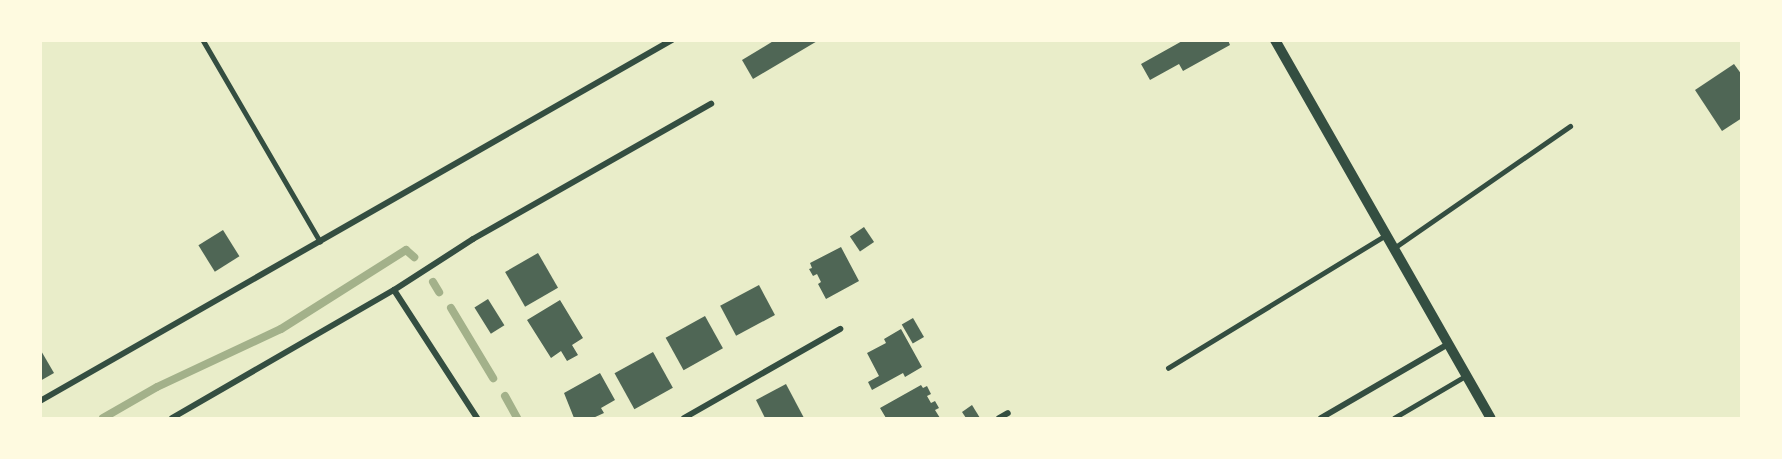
<!DOCTYPE html>
<style>
body{margin:0}
#map{position:relative;width:1782px;height:459px;overflow:hidden;background:#e9edc9;font-family:"Source Sans 3",sans-serif}
div>[style]{position:absolute}
[style*='--x']{left:calc(var(--x)*1px);top:calc(var(--y)*1px);width:calc(var(--w)*1px);rotate:calc(var(--a)*1deg)}
.stream>*{height:8px;margin:-4px;padding:0 4px;transform-origin:4px;border-radius:4px;background:#a3b18a}
.building>*{inset:0;background:#4f6655;transform-origin:0 0}
.service>*{height:4.5px;margin:-2.25px;padding:0 2.25px;transform-origin:2.25px;border-radius:2.25px;background:#344e41}
.minor>*{height:6px;margin:-3px;padding:0 3px;transform-origin:3px;border-radius:3px;background:#344e41}
.tertiary>*{height:10px;margin:-5px;padding:0 5px;transform-origin:5px;border-radius:5px;background:#344e41}
span{translate:-50% -50%;white-space:nowrap;text-align:center;line-height:1.15;-webkit-text-stroke:6px #fefae0;paint-order:stroke}
.frame{position:absolute;inset:0;border:42px solid #fefae0;pointer-events:none}
</style>
<div id="map">
<div class="stream">
<div style="--x:433;--y:282;--w:12;--a:59"></div>
<div style="--x:451;--y:308;--w:82;--a:59"></div>
<div style="--x:505;--y:396;--w:25;--a:61"></div>
<div style="--x:103;--y:418;--w:62;--a:-29.9"></div>
<div style="--x:157;--y:387;--w:137;--a:-25.1"></div>
<div style="--x:281;--y:329;--w:148;--a:-32.3"></div>
<div style="--x:406;--y:250;--w:11;--a:41"></div>
</div>
<div class="building">
<div style="clip-path:polygon(775px 40px,819px 40px,753px 79px,742px 60px)"></div>
<div style="clip-path:polygon(1184px 40px,1228px 40px,1230px 45px,1183px 71px,1179px 64px,1150px 80px,1141px 64px)"></div>
<div style="clip-path:polygon(1734px 64px,1742px 75px,1742px 118px,1722px 131px,1695px 90px)"></div>
<div style="left:864px;top:227px;width:18px;height:17px;rotate:56deg"></div>
<div style="left:223px;top:230px;width:31px;height:29px;rotate:58deg"></div>
<div style="clip-path:polygon(841px 247px,859px 281px,826px 299px,818px 284px,821px 282px,817px 274px,813px 276px,809px 269px,812px 268px,810px 263px)"></div>
<div style="left:538px;top:253px;width:40px;height:38px;rotate:60deg"></div>
<div style="left:759px;top:285px;width:34px;height:44px;rotate:62deg"></div>
<div style="left:488px;top:299px;width:31px;height:16px;rotate:58deg"></div>
<div style="clip-path:polygon(560px 300px,583px 338px,572px 345px,578px 355px,567px 361px,561px 351px,551px 358px,527px 320px)"></div>
<div style="left:705px;top:316px;width:37px;height:45px;rotate:61deg"></div>
<div style="left:913px;top:318px;width:22px;height:13px;rotate:60deg"></div>
<div style="clip-path:polygon(901px 329px,922px 367px,905px 377px,903px 373px,872px 390px,868px 382px,879px 376px,867px 353px,886px 343px,884px 339px)"></div>
<div style="clip-path:polygon(40px 349px,54px 373px,40px 381px)"></div>
<div style="left:653px;top:352px;width:41px;height:44px;rotate:61deg"></div>
<div style="clip-path:polygon(600px 373px,615px 400px,601px 408px,604px 413px,593px 418px,574px 418px,564px 393px)"></div>
<div style="clip-path:polygon(786px 384px,804px 418px,765px 418px,756px 400px)"></div>
<div style="clip-path:polygon(921px 385px,923px 388px,927px 386px,931px 394px,927px 396px,931px 403px,935px 401px,939px 408px,935px 410px,940px 418px,886px 418px,880px 408px)"></div>
<div style="clip-path:polygon(972px 405px,980px 418px,966px 418px,962px 412px)"></div>
</div>
<div class="service">
<div style="--x:203;--y:40;--w:233;--a:59.8"></div>
<div style="--x:1394;--y:248;--w:214;--a:-34.7"></div>
<div style="--x:1168;--y:368;--w:255;--a:-31.4"></div>
<div style="--x:1394;--y:418;--w:85;--a:-30.5"></div>
</div>
<div class="minor">
<div style="--x:394;--y:290;--w:153;--a:57"></div>
<div style="--x:40;--y:401;--w:728;--a:-29.74"></div>
<div style="--x:172;--y:418;--w:256;--a:-30"></div>
<div style="--x:394;--y:290;--w:94;--a:-32.8"></div>
<div style="--x:473;--y:239;--w:274;--a:-29.6"></div>
<div style="--x:684;--y:418;--w:180;--a:-29.7"></div>
<div style="--x:999;--y:418;--w:10;--a:-29"></div>
<div style="--x:1321;--y:418;--w:147;--a:-30.2"></div>
</div>
<div class="tertiary">
<div style="--x:1275;--y:40;--w:435;--a:60.3"></div>
</div>
<div class="frame"></div>
</div>
